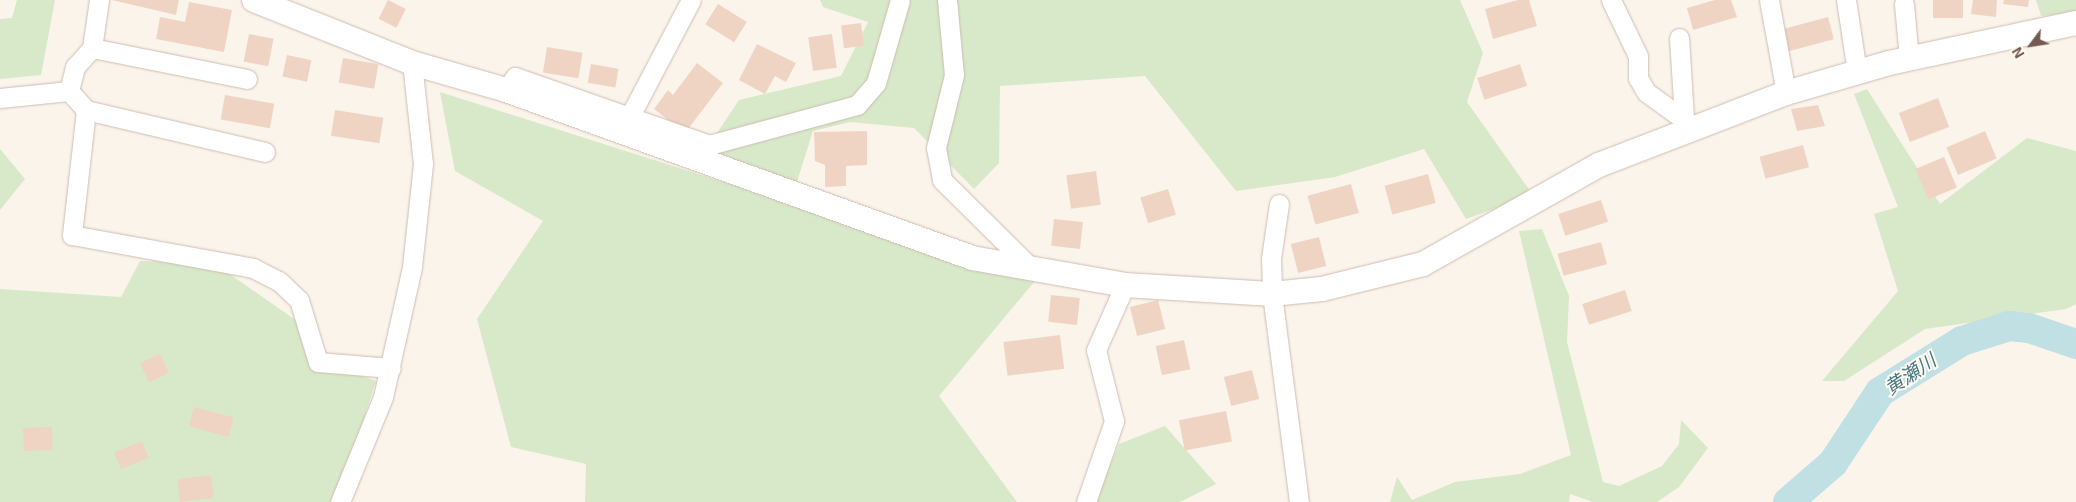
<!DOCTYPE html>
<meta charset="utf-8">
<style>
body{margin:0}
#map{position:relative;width:2076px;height:502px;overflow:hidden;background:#fbf4eb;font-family:"Exo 2","Noto Sans JP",sans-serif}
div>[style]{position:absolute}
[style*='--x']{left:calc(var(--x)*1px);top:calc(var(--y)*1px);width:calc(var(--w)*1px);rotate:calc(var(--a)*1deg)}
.green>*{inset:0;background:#d7e9c9}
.river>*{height:30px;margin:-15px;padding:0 15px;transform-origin:15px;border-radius:15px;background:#c0e0e4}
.building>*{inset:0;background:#efd4c4;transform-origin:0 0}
.roads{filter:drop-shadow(0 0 1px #cdbcb1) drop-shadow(0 0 1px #cdbcb1)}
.minor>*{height:19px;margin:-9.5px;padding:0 9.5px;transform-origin:9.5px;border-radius:9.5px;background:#fff}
.tertiary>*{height:24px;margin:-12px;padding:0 12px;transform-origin:12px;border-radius:12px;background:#fff}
span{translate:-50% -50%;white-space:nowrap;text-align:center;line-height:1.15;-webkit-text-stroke:4px #fef9f1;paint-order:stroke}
.water-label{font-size:19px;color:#477880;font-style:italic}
.north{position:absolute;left:2006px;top:20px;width:50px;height:50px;-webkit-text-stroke:4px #fef9f1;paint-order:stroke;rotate:239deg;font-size:14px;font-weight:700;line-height:20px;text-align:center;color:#755b4f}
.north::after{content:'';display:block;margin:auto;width:18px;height:22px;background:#755b4f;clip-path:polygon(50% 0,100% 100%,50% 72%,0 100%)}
</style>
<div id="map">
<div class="green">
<div style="clip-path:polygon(17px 0,55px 0,41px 75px,0 79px,0 19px,12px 18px)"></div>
<div style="clip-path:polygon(820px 0,1460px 0,1483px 53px,1467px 102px,1533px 195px,1466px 219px,1424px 149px,1335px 177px,1236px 191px,1145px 76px,1000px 86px,999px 163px,974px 189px,914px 128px,850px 122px,813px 131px,796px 185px,715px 155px,713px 139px,739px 100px,841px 76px,868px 22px,823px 7px)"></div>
<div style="clip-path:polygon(2036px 0,2076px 0,2076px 13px,2041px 16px)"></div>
<div style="clip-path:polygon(1867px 89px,1940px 204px,2027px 138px,2076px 151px,2076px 304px,2066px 309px,1925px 329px,1844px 381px,1822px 381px,1898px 291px,1874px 214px,1898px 207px,1854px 94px)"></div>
<div style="clip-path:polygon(440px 92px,1035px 281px,939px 396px,1017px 502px,585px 502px,586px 464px,511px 447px,477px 319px,543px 221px,455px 171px)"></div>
<div style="clip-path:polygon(0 149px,25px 179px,0 210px)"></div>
<div style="clip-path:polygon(1542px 229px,1569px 296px,1567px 342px,1603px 482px,1619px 486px,1662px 466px,1679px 444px,1681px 420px,1708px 448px,1679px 487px,1657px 502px,1593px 502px,1570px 494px,1569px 502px,1390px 502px,1397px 477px,1412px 500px,1455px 482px,1520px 474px,1571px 455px,1519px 231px)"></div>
<div style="clip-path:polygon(140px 261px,214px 263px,294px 319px,327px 363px,376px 381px,337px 502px,0 502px,0 289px,121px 297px)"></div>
<div style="clip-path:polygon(1165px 426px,1216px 484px,1180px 502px,1095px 502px,1119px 444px)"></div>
</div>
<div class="river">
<div style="--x:1788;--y:502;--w:60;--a:-40.9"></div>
<div style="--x:1833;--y:463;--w:85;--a:-56.5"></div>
<div style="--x:1880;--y:392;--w:97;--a:-31.9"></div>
<div style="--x:1962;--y:341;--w:49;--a:-17.7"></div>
<div style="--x:2009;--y:326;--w:20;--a:6"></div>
<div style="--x:2029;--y:328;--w:50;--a:18.8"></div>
</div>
<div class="building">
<div style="clip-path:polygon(112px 0,179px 0,176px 15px)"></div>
<div style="left:388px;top:0;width:20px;height:21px;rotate:27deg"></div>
<div style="clip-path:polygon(1518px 0,1529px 0,1537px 26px,1493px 39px,1485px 9px)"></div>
<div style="clip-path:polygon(1715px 0,1731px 0,1737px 17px,1693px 30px,1687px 8px)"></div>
<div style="left:1933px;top:0;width:30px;height:18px"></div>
<div style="clip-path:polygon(1973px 0,1997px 0,1996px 17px,1971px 14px)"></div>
<div style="clip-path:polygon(2004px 0,2029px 0,2028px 7px,2003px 4px)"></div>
<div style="clip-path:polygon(189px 2px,232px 10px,224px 52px,156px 39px,160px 17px,185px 22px)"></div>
<div style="left:718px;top:4px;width:34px;height:24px;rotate:32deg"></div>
<div style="left:1828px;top:17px;width:23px;height:46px;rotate:75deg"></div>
<div style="left:861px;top:23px;width:23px;height:20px;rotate:83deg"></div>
<div style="left:249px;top:34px;width:25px;height:28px;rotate:11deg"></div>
<div style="left:832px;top:34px;width:34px;height:24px;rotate:82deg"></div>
<div style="clip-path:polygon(757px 44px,796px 63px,786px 82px,775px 76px,765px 94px,739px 80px)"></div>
<div style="left:547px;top:47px;width:36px;height:26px;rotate:9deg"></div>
<div style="left:287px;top:55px;width:25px;height:22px;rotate:12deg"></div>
<div style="left:343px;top:58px;width:36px;height:25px;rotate:10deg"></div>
<div style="clip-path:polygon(697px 63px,723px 83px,685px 133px,654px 109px,668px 90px,673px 95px)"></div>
<div style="left:591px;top:64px;width:28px;height:19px;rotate:10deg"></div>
<div style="left:1520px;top:64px;width:23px;height:45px;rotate:72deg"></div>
<div style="left:225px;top:95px;width:50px;height:25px;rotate:10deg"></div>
<div style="left:1938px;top:98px;width:31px;height:42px;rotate:69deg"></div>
<div style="clip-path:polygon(1818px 105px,1825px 126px,1797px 131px,1791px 109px)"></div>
<div style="left:335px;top:110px;width:49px;height:26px;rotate:9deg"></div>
<div style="clip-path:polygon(867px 131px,867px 165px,846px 166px,846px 186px,825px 187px,825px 165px,815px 161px,814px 132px)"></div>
<div style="left:1985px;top:131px;width:30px;height:42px;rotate:67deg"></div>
<div style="left:1803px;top:145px;width:23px;height:45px;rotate:75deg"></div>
<div style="left:1944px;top:157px;width:33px;height:31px;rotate:67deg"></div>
<div style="left:1096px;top:171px;width:34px;height:30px;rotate:82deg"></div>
<div style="left:1428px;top:174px;width:30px;height:45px;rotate:75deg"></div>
<div style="left:1351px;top:184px;width:30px;height:45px;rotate:75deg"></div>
<div style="left:1168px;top:189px;width:27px;height:29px;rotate:73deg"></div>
<div style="left:1601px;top:200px;width:23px;height:45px;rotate:72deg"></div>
<div style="left:1054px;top:219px;width:29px;height:27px;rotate:6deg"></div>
<div style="left:1319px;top:237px;width:30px;height:29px;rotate:76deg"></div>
<div style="left:1601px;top:242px;width:23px;height:45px;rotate:75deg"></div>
<div style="left:1625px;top:290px;width:22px;height:45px;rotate:72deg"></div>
<div style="left:1051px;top:295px;width:29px;height:27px;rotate:6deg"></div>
<div style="left:1158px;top:300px;width:30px;height:29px;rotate:76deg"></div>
<div style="left:1060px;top:335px;width:34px;height:57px;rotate:83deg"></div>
<div style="left:1184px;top:340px;width:30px;height:29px;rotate:78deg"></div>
<div style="left:160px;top:354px;width:21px;height:22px;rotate:65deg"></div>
<div style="left:1252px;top:370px;width:30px;height:29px;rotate:76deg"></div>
<div style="left:194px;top:407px;width:41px;height:20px;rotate:15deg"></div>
<div style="left:1226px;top:411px;width:31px;height:48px;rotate:79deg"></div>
<div style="left:52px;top:427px;width:23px;height:29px;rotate:88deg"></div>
<div style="left:142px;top:441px;width:18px;height:30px;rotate:68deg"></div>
<div style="left:211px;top:475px;width:23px;height:34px;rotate:83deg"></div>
</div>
<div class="roads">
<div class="minor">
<div style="--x:99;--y:0;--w:49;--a:98.3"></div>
<div style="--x:92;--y:48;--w:158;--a:11.3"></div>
<div style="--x:947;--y:0;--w:75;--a:84.7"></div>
<div style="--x:954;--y:75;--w:75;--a:103.9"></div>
<div style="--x:936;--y:148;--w:33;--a:79"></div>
<div style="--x:942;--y:180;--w:127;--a:44.7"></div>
<div style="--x:1611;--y:0;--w:62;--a:64.3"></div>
<div style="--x:1638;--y:56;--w:22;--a:90"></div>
<div style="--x:1638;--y:78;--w:16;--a:60"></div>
<div style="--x:1646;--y:92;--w:58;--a:35.9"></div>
<div style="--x:1769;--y:0;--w:95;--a:79.6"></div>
<div style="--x:1846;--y:0;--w:73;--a:81.3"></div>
<div style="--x:1904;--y:4;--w:55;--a:84.8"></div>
<div style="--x:1679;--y:38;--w:79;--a:86.4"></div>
<div style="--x:506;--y:90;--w:16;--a:-55"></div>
<div style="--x:515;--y:77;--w:206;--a:19.3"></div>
<div style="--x:709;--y:145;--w:153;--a:-15.1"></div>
<div style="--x:857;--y:105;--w:29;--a:-49"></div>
<div style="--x:876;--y:83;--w:86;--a:-73.9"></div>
<div style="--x:69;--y:91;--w:25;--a:-76"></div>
<div style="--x:75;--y:67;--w:25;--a:-48"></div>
<div style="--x:0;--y:98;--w:69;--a:-5.8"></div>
<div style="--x:69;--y:91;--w:25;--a:48"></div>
<div style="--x:630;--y:116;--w:131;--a:-62.3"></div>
<div style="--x:265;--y:152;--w:184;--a:-166.8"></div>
<div style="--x:86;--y:110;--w:126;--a:96.4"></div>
<div style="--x:72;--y:235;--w:184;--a:10.3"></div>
<div style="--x:253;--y:268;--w:29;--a:27"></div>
<div style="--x:279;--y:281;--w:28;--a:44"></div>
<div style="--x:299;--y:300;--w:65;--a:73"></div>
<div style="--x:318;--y:362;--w:73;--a:4.7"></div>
<div style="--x:1279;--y:204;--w:55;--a:98.4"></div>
<div style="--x:1271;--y:258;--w:36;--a:88"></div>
<div style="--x:1272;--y:294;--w:210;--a:82.6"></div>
<div style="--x:340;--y:502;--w:113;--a:-67.7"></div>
<div style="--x:383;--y:397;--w:133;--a:-77.4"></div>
<div style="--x:412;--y:267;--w:104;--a:-83.9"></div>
<div style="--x:423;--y:164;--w:102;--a:-96.2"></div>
<div style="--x:1086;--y:502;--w:86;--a:-70.9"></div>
<div style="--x:1114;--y:421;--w:73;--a:-104.2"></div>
<div style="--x:1096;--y:350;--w:71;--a:-66"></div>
</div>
<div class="tertiary">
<div style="--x:254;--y:0;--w:170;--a:21.7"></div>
<div style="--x:412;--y:63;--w:98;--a:16"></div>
<div style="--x:506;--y:90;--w:495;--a:19.8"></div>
<div style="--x:972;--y:258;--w:155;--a:10"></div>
<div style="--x:1125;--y:285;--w:147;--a:3.5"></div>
<div style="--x:1272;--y:294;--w:50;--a:-5.7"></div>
<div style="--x:1322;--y:289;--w:104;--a:-13.9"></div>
<div style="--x:1423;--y:264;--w:202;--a:-29.4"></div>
<div style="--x:1599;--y:165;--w:200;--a:-21.1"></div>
<div style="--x:1786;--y:93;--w:107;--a:-16.2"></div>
<div style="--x:1889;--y:63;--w:191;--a:-12.1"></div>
</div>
</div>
<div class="water-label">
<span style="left:1910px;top:374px;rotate:-34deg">黄瀬川</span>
</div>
<div class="north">N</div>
</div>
